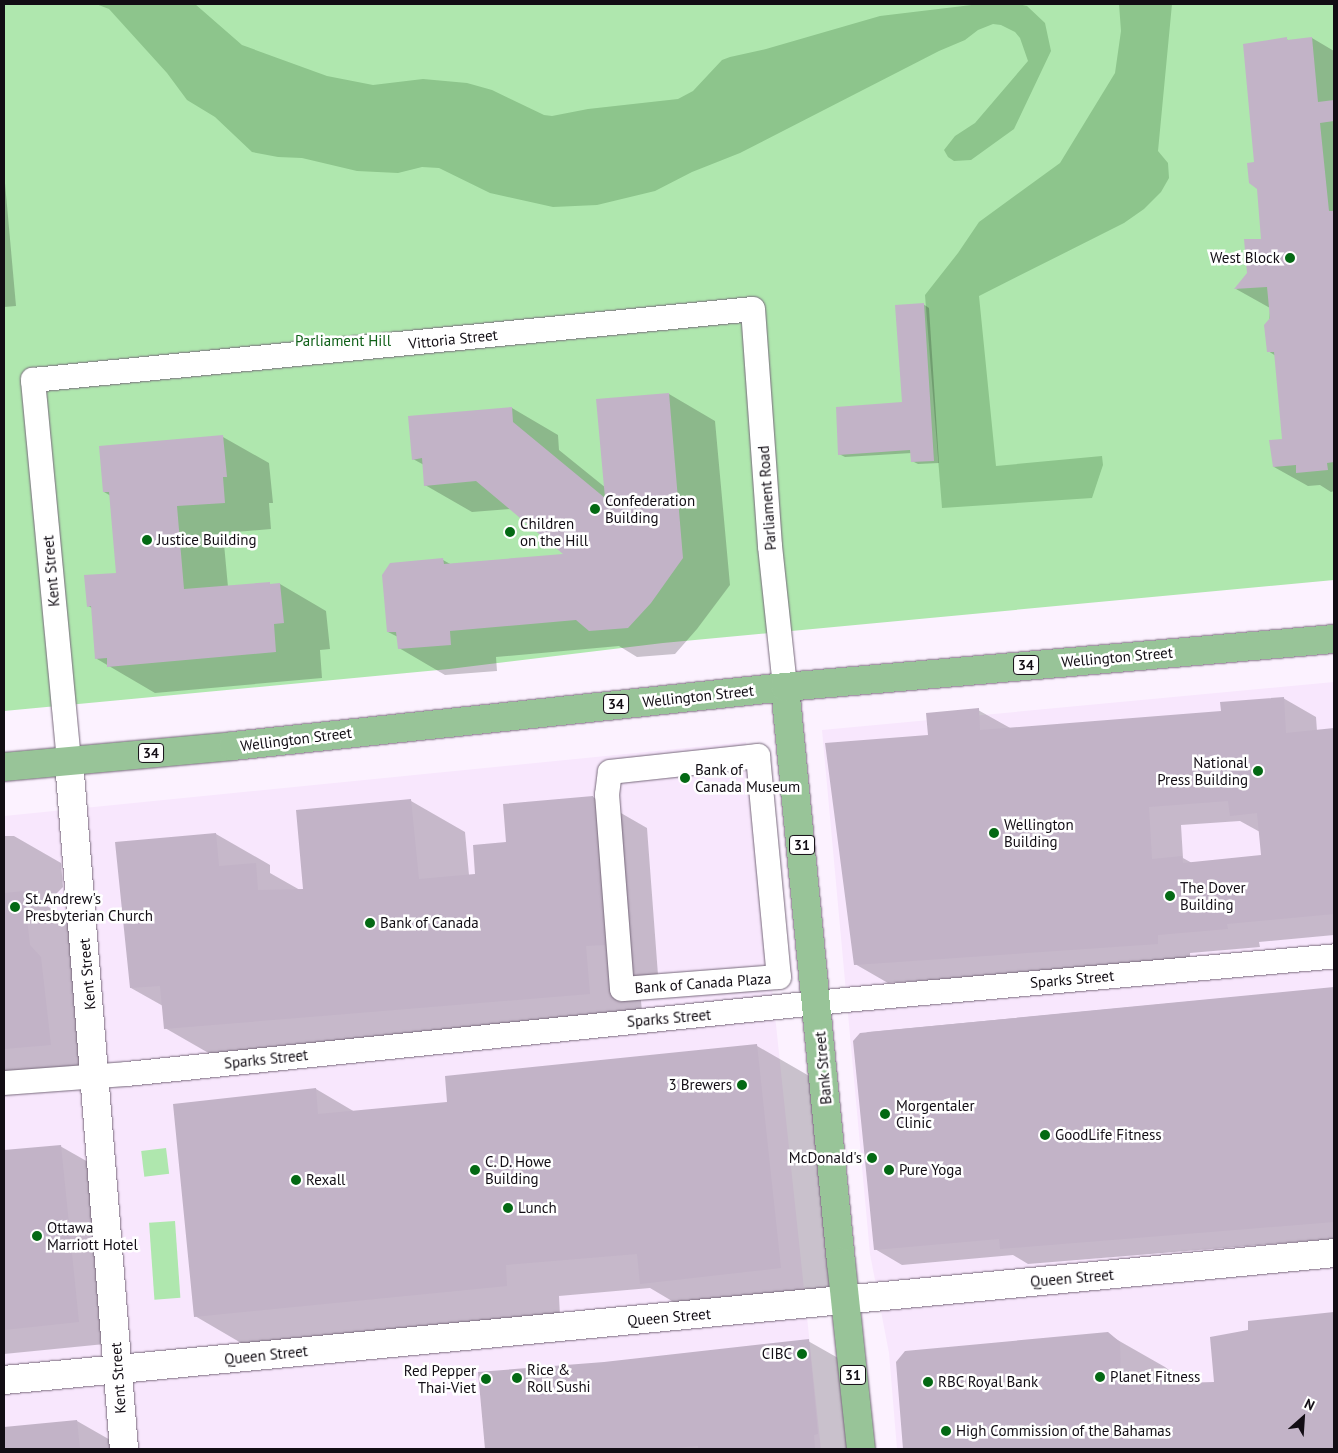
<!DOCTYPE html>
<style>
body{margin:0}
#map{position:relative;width:1338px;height:1453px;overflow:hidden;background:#fcf2ff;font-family:"PT Sans",sans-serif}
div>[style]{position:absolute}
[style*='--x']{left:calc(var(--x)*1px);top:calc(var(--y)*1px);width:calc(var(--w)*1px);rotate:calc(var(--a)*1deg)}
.built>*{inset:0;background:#f8e7fd}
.green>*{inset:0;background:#afe7ae;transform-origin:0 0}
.forest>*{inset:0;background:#8dc58c}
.shadow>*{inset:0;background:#0003}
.building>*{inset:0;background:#c2b3c7}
.roads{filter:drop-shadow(0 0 1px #77697b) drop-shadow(0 0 1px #77697b)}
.street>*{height:24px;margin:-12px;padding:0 12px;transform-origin:12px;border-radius:12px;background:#fff}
.secondary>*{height:28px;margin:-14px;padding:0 14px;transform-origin:14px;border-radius:14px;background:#fff}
.primary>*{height:28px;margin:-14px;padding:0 14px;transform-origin:14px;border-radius:14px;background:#98c498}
.dots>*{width:14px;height:14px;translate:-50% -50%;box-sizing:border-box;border:2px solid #fff;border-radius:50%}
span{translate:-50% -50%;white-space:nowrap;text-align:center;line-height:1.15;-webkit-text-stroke:5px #fff;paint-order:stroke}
.shield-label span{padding:1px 4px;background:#fff;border:1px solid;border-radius:4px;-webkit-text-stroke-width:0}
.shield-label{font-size:14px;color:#120d14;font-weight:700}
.poi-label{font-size:15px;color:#120d14}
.right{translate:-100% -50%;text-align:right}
.left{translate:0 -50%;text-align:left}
.street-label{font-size:15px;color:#120d14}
.park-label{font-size:15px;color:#0f6018}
.frame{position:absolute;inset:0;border:5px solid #120d14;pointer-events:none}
.north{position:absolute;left:1278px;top:1393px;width:50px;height:50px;-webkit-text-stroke:4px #fff;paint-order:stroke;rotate:26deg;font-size:14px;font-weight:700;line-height:20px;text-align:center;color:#120d14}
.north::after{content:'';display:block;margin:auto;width:18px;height:22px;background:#120d14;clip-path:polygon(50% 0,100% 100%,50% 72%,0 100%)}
</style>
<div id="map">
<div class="built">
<div style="clip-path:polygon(1334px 682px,1334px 1449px,897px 1449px,889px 1353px,870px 1254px,822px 730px)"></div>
<div style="clip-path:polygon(746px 742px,821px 1449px,4px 1449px,4px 816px)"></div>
</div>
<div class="green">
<div style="clip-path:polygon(4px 4px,1334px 4px,1334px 580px,663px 643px,449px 669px,4px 711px)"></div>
<div style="left:166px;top:1148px;width:26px;height:25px;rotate:83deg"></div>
<div style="left:175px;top:1221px;width:77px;height:26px;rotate:86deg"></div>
</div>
<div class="forest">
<div style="clip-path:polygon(96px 4px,195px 4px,242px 45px,327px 76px,373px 85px,423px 79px,467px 83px,492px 90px,544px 115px,552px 116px,588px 109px,678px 99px,693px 91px,722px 60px,730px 57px,766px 49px,880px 16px,980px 4px,1018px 4px,1027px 6px,1045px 23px,1051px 51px,1014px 129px,971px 160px,954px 161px,948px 157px,944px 150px,955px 136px,975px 123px,1028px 61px,1020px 38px,1015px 32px,1001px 25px,993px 24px,978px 30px,965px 40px,939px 51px,740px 153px,692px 172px,655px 191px,597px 205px,553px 207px,490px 193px,439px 168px,422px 167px,398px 173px,357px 171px,302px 158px,278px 157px,252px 152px,215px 117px,187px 100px,167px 73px,109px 9px)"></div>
<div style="clip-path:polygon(1119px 4px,1172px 4px,1158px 151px,1168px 163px,1169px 178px,1161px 192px,1144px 209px,1124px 223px,979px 296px,996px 466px,1102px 456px,1103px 465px,1092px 498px,942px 508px,925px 295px,958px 253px,979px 222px,1060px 163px,1115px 73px,1121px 31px)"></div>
</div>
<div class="shadow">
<div style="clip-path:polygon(1312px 38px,1334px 51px,1334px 491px,1331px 492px,1320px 485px,1308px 486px,1274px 467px,1283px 440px,1276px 356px,1268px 351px,1270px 308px,1236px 289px,1249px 273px,1262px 240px,1256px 163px,1286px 39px,1290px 41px)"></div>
<div style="clip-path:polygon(4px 172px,16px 306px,4px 307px)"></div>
<div style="clip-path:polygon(923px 304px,929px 308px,939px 463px,918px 464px,912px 461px,912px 453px,845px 457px,839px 454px,903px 403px)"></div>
<div style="clip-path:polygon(669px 394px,715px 421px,730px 585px,697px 629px,675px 654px,637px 657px,619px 646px,496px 657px,497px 671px,445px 675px,399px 648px,398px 637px,388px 632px,443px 560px,452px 565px,566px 555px,511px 509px,472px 512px,425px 485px,424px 465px,413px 459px,512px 408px,558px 435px,559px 450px,606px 488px)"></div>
<div style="clip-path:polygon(223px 437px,269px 463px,273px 503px,269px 503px,271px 529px,223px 533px,228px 587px,280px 584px,326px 611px,330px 649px,320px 650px,322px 678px,155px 693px,97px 659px,92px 608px,88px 606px,118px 574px,111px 496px,104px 492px)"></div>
<div style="clip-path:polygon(evenodd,1283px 698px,1316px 717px,1317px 731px,1334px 729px,1334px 935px,1259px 942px,1260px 947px,1190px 953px,1190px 962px,888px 983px,855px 964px,929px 736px,978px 710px,1012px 729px,1222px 712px,1283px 698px,1240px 821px,1260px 832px,1263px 856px,1192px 863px,1183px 858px,1181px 825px,1240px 821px)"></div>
<div style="clip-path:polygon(593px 797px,647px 828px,658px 975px,639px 977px,643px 1024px,219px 1059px,165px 1028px,163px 1006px,131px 988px,216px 834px,270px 865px,270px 873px,300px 890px,304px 890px,411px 801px,465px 832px,469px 875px,476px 875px,508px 843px)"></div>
<div style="clip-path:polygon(4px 836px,14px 836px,61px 863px,63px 887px,45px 905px,70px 919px,96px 1071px,4px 1080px)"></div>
<div style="clip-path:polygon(1334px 988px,1334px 1239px,1028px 1264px,1013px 1255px,902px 1265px,875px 1249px,856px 1038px,868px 1032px)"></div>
<div style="clip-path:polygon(757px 1046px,811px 1077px,834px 1298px,694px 1314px,650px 1288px,559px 1296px,560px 1316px,248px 1347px,195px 1316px,316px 1089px,355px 1112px,448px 1103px,446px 1077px)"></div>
<div style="clip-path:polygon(60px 1146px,97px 1167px,115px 1343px,4px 1354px,4px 1152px)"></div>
<div style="clip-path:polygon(1334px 1314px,1334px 1449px,905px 1449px,897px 1362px,1107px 1334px,1165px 1367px,1177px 1376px,1177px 1380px,1185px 1384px,1215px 1384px,1249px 1331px,1249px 1322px)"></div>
<div style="clip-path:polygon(808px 1341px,854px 1367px,862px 1449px,486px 1449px,480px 1373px,604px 1364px)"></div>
<div style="clip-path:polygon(77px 1421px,126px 1449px,4px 1449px,4px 1428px)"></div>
</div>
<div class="building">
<div style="clip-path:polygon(1287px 37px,1287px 40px,1312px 37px,1318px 102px,1334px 100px,1334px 121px,1320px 123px,1329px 211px,1334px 211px,1334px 462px,1327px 463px,1328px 470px,1296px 473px,1296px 465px,1273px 467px,1269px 440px,1282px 439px,1274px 352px,1267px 352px,1264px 325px,1270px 318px,1267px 287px,1234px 289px,1247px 273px,1244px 239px,1261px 239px,1257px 189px,1249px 183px,1247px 163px,1254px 162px,1243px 44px)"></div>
<div style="clip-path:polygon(924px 303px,934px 461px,911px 462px,910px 450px,838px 455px,836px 407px,902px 402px,895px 305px)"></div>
<div style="clip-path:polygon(669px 393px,683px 558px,651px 603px,628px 628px,589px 631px,576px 620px,450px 631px,451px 645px,398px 649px,396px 632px,387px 632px,382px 575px,390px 563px,443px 558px,444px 564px,563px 554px,476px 481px,424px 486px,422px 458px,412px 460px,408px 416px,512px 407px,513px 422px,605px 498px,596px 399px)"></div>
<div style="clip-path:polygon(223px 435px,227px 477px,223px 477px,225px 503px,177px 506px,184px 589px,270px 582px,270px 584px,280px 583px,284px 623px,274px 624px,276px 652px,107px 667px,107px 658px,95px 659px,91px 606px,87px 607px,84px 575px,116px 573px,109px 492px,103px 492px,99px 446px)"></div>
<div style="clip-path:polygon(evenodd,1284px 697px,1286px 733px,1334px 728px,1334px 914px,1227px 924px,1228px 929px,1158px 935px,1158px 944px,854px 965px,825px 743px,928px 735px,926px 713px,979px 708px,980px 730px,1221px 711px,1220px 702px,1284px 697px,1228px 801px,1230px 816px,1257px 813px,1261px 855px,1183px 863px,1182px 856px,1152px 859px,1149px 807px,1228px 801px)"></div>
<div style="clip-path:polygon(593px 796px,605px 945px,586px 946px,590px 994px,164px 1029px,160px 986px,130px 988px,115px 842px,216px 833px,219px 866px,256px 863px,258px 890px,303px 889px,296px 810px,411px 799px,419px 879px,475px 874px,473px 845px,506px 842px,503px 804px)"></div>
<div style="clip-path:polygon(24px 891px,30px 945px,41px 957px,51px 1045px,4px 1049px,4px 893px)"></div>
<div style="clip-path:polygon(1334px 987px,1334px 1222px,1000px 1249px,999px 1239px,874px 1250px,853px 1041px,860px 1033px)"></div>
<div style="clip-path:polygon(757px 1044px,781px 1268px,640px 1284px,637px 1254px,506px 1265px,507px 1286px,194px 1317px,173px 1104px,316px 1088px,318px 1114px,447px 1102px,445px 1076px)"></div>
<div style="clip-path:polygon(61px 1145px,79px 1322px,4px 1330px,4px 1150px)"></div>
<div style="clip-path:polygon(1334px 1312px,1334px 1449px,903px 1449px,896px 1362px,905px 1351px,1108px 1332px,1120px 1342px,1121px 1376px,1167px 1373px,1179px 1383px,1214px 1382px,1210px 1337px,1248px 1330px,1248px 1321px)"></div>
<div style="clip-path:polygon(809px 1339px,818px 1434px,814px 1435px,815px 1449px,698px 1449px,698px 1446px,663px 1449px,485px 1449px,478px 1372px,604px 1362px)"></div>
<div style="clip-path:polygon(77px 1420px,80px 1449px,4px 1449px,4px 1427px)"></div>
</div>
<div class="roads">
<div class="street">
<div style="--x:758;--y:756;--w:222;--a:84.6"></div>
<div style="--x:779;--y:977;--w:157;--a:175.6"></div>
<div style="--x:622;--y:989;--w:195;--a:-94.4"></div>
<div style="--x:607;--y:795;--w:23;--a:-83"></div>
<div style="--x:610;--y:772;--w:149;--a:-6.2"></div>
<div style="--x:69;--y:761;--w:383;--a:-95.4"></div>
<div style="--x:33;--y:380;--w:723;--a:-5.63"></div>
<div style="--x:753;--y:309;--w:238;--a:85.9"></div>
<div style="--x:770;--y:546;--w:142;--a:83.9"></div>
<div style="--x:4;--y:1083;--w:123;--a:-4.2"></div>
<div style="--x:127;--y:1074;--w:722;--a:-5.88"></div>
<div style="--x:845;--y:1000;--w:491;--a:-5.1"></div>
</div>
<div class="secondary">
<div style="--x:69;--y:761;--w:690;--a:85.43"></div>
<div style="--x:4;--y:1380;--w:1336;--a:-5.45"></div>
</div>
<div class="primary">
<div style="--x:785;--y:687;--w:578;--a:84.44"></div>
<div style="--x:841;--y:1262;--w:188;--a:83.9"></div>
<div style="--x:4;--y:767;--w:230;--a:-5.2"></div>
<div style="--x:233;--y:746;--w:555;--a:-6.1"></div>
<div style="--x:785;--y:687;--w:551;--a:-5"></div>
</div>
</div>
<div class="dots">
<div style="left:1290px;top:258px;background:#046914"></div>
<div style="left:595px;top:509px;background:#046914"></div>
<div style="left:510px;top:532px;background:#046914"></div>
<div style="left:147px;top:540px;background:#046914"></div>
<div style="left:1258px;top:771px;background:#046914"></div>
<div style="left:685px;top:778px;background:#046914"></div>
<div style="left:994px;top:833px;background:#046914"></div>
<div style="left:1170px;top:896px;background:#046914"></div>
<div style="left:15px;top:907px;background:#046914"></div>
<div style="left:370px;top:923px;background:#046914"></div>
<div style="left:742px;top:1085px;background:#046914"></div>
<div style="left:885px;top:1114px;background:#046914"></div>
<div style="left:1045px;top:1135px;background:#046914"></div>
<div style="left:872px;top:1158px;background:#046914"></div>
<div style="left:475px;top:1170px;background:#046914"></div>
<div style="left:889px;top:1170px;background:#046914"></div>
<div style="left:296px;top:1180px;background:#046914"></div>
<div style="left:508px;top:1208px;background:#046914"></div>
<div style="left:37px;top:1236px;background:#046914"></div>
<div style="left:802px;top:1354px;background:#046914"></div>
<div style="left:1100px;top:1377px;background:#046914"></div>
<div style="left:517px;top:1378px;background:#046914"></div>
<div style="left:486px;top:1379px;background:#046914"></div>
<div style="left:928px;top:1382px;background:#046914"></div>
<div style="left:946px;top:1431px;background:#046914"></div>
</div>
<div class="shield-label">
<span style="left:1026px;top:665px">34</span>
<span style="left:616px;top:704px">34</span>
<span style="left:151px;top:753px">34</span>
<span style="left:802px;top:845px">31</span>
<span style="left:853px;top:1375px">31</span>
</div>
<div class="poi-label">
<span class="right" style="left:1280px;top:258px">West Block</span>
<span class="left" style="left:605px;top:509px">Confederation<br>Building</span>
<span class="left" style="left:520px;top:532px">Children<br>on the Hill</span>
<span class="left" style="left:157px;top:540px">Justice Building</span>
<span class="right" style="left:1248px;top:771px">National<br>Press Building</span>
<span class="left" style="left:695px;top:778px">Bank of<br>Canada Museum</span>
<span class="left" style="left:1004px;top:833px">Wellington<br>Building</span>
<span class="left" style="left:1180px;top:896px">The Dover<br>Building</span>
<span class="left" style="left:25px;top:907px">St. Andrew's<br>Presbyterian Church</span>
<span class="left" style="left:380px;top:923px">Bank of Canada</span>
<span class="right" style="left:732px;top:1085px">3 Brewers</span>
<span class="left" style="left:896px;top:1114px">Morgentaler<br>Clinic</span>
<span class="left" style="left:1055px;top:1135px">GoodLife Fitness</span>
<span class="right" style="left:862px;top:1158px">McDonald's</span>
<span class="left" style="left:485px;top:1170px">C. D. Howe<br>Building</span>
<span class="left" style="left:899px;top:1170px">Pure Yoga</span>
<span class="left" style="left:306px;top:1180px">Rexall</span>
<span class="left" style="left:518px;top:1208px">Lunch</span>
<span class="left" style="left:47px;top:1236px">Ottawa<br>Marriott Hotel</span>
<span class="right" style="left:792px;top:1354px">CIBC</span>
<span class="left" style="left:527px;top:1378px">Rice &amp;<br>Roll Sushi</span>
<span class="right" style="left:476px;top:1379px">Red Pepper<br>Thai-Viet</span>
<span class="left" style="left:1110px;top:1377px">Planet Fitness</span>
<span class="left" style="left:938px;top:1382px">RBC Royal Bank</span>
<span class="left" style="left:956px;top:1431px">High Commission of the Bahamas</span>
</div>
<div class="street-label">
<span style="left:453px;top:339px;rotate:-6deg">Vittoria Street</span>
<span style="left:767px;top:498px;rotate:-94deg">Parliament Road</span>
<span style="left:51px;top:571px;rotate:-95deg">Kent Street</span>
<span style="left:1117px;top:657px;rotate:-5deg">Wellington Street</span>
<span style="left:698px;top:696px;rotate:-6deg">Wellington Street</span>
<span style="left:296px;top:739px;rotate:-7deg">Wellington Street</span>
<span style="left:87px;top:974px;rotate:-95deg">Kent Street</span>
<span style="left:1072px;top:979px;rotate:-5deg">Sparks Street</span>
<span style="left:703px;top:983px;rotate:-4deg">Bank of Canada Plaza</span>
<span style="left:669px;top:1018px;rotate:-5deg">Sparks Street</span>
<span style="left:266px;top:1059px;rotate:-6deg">Sparks Street</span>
<span style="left:823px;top:1068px;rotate:-95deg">Bank Street</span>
<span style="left:1072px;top:1278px;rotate:-5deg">Queen Street</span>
<span style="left:669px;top:1317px;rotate:-5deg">Queen Street</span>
<span style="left:266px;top:1355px;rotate:-6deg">Queen Street</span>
<span style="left:118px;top:1378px;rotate:-94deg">Kent Street</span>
</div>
<div class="park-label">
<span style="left:343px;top:341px">Parliament Hill</span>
</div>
<div class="frame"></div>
<div class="north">N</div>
</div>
